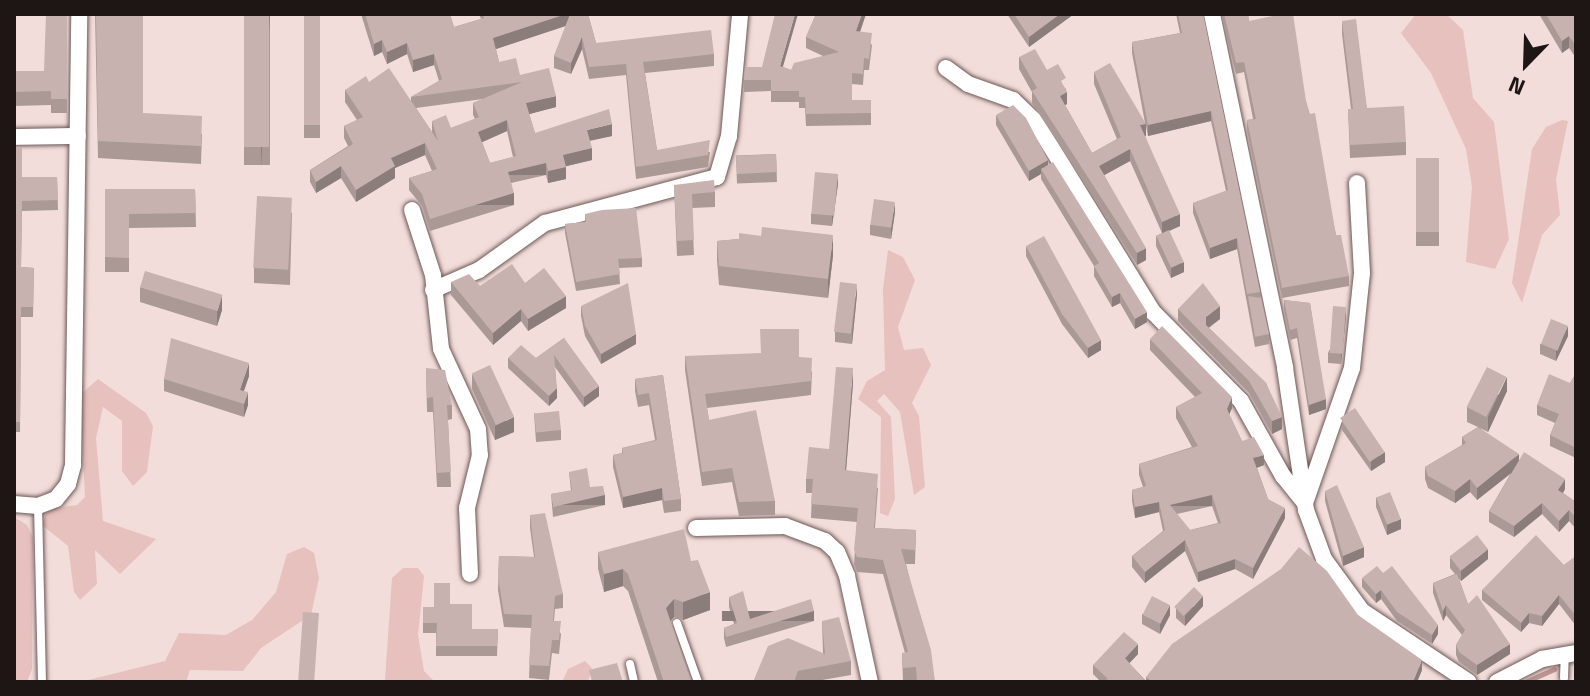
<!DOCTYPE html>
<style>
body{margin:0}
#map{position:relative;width:1590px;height:696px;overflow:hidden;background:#f3ddda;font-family:"Titillium Web",sans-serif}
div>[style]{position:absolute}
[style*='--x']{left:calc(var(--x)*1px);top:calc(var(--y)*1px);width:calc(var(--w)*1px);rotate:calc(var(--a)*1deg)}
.green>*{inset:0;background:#e7c1bd}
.stream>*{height:5px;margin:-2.5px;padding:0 2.5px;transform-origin:2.5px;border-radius:2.5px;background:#bc9591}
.roads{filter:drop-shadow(0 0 2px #6b5856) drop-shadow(0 0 2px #6b5856)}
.lane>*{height:8px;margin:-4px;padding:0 4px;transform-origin:4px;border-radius:4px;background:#fff}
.street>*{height:16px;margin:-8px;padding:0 8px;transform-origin:8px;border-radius:8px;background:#fff}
.wall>*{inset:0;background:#ab9996;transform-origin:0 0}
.shaded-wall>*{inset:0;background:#8b7d7a;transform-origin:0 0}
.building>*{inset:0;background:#c7b2af;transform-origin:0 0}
span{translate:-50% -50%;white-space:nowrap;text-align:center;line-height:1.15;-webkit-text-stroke:7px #f3ddda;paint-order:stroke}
.frame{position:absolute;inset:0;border:16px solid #1e1615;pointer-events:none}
.north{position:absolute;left:1486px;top:24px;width:80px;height:80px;-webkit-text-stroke:6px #f3ddda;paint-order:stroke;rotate:203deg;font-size:22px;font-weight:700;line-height:32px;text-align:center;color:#1e1615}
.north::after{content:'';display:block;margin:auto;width:28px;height:36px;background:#1e1615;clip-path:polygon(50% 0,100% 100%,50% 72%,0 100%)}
</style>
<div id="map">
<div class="green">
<div style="clip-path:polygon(1416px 14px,1446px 14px,1463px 30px,1473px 98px,1494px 122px,1509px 239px,1495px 269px,1466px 262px,1472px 187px,1466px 149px,1431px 73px,1401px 33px)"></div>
<div style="clip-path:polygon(1562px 120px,1568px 121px,1556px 179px,1560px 215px,1542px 235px,1522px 303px,1512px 283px,1532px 149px,1546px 127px)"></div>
<div style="clip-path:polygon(888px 250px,903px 257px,915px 280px,898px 327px,904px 350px,923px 348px,931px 365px,912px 403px,919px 416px,925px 487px,914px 495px,900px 412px,884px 394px,877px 401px,891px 417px,895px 499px,888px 516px,880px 513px,881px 417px,858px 399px,867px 381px,885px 370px,883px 289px)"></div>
<div style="clip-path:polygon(98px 379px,146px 413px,153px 426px,147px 472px,133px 486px,122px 471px,122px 421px,103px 407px,96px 438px,103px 521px,156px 539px,120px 574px,95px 550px,97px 584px,80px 600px,74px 592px,68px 546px,42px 525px,48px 509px,77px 505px,85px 497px,80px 395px)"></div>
<div style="clip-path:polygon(14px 517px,27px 525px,33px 538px,32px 669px,27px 682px,14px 682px)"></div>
<div style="clip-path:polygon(304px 547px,314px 553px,319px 578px,311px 615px,261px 648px,243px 671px,190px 670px,186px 682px,80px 682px,165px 661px,179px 633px,226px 635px,252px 620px,276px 592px,287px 554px)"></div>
<div style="clip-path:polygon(403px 568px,418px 568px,424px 576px,418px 635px,424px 671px,435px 682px,385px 680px,392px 578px)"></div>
<div style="clip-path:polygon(585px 661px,592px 668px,588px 682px,562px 682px,568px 669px)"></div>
</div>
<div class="stream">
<div style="--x:1525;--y:682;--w:32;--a:-24"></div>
</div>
<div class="roads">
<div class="lane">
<div style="--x:38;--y:506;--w:176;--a:88.7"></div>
<div style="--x:677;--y:623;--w:63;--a:70.4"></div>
<div style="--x:630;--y:664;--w:18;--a:77"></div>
<div style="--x:1564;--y:678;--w:23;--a:-88"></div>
</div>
<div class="street">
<div style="--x:1212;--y:14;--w:361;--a:78.3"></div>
<div style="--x:1285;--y:368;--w:144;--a:81.6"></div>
<div style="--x:1306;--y:510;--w:52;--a:69.8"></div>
<div style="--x:1324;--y:559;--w:64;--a:53.8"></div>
<div style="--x:1362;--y:611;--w:128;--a:33.6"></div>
<div style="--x:946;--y:68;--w:27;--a:36"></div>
<div style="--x:968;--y:84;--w:48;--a:19.6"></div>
<div style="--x:1013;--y:100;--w:30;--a:44"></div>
<div style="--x:1035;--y:121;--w:225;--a:58.3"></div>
<div style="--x:1153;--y:312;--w:125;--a:45.3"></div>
<div style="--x:1241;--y:401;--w:86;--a:60.8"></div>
<div style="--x:1283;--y:476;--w:35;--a:51"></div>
<div style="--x:1305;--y:503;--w:143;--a:-70.8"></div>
<div style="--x:1352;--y:368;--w:96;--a:-84"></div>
<div style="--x:1362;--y:273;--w:90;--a:-93.2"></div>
<div style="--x:14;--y:137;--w:64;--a:-0.9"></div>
<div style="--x:412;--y:210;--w:68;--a:72.1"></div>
<div style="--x:433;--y:275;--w:74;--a:83.8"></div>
<div style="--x:441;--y:349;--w:88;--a:65.2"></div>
<div style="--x:478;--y:429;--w:26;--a:86"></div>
<div style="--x:480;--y:455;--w:55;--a:103.8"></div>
<div style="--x:467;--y:508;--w:66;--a:87.4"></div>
<div style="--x:433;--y:290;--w:50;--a:-23.5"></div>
<div style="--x:479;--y:270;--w:81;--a:-35.5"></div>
<div style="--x:545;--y:223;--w:178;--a:-15"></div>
<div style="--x:717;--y:177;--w:43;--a:-73.7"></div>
<div style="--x:729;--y:136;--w:122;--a:-84.8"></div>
<div style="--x:14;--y:504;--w:24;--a:5"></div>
<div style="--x:38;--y:506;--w:19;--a:-21"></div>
<div style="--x:56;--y:499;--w:19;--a:-51"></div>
<div style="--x:68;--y:484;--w:20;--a:-75"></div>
<div style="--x:73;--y:465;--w:451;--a:-89.2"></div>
<div style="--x:696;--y:528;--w:89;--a:-1.3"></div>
<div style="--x:785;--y:526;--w:43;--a:20.6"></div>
<div style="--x:825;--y:541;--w:16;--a:43"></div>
<div style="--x:837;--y:552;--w:26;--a:67"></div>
<div style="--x:847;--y:576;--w:108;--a:77.8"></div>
<div style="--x:1497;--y:682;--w:51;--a:-27.1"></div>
<div style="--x:1542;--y:659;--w:35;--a:-10"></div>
</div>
</div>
<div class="wall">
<div style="clip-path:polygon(67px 14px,67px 113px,51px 113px,51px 105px,14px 106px,14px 71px,44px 71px)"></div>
<div style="clip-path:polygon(95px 14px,143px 113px,202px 134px,201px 164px,98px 158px)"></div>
<div style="left:244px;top:14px;width:26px;height:151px"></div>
<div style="left:304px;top:14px;width:16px;height:124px"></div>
<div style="clip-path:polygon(evenodd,361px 14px,450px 14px,454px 27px,481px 19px,479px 14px,588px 14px,596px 43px,714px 54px,714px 66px,645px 73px,657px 150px,710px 152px,708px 167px,636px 179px,626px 75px,589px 79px,582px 49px,571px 74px,554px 68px,554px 56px,566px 26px,496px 49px,499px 62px,520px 75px,556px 107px,529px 114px,535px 133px,612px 136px,590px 141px,592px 160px,566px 166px,566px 179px,548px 183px,546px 175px,511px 183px,514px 205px,430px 231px,422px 206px,409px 190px,409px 178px,432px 171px,425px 155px,395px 168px,395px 178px,356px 202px,341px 178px,316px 193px,310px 182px,310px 170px,348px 146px,344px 138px,344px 126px,357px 120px,345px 102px,345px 90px,369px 82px,411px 101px,411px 97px,439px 81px,434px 65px,413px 72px,407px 54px,387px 64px,382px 52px,374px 56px,361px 14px,483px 99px,473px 103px,473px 115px,475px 119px,451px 128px,432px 121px,432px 132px,416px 108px,483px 99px,361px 14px,507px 131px,513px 157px,490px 163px,482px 142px,507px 131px)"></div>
<div style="clip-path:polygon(816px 14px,866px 14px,860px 32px,872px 45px,869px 70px,864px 70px,863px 85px,852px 84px,852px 100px,871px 100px,871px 125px,806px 126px,805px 108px,799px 108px,799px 102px,771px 102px,771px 91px,744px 92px,744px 80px,762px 67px,783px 67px,791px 70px,823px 56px,806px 48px,806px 37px)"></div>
<div style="clip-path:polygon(1007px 14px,1074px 14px,1029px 47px)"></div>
<div style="clip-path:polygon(1176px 14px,1203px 14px,1260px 292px,1260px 298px,1269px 334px,1269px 344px,1255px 347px,1237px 249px,1210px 259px,1193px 213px,1193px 203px,1226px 191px,1211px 121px,1148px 136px,1146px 126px,1146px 136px,1145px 136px,1180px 226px,1169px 231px,1184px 272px,1171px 278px,1156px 246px,1156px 236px,1162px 233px,1130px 161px,1104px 175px,1146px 260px,1137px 265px,1032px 103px,1032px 92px,1019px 69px,1019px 57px,1047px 70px,1066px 89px,1067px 104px,1065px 105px,1092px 153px,1117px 139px,1094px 84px,1094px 72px,1145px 123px,1132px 53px,1132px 42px,1180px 33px)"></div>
<div style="clip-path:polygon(1221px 14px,1248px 14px,1249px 21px,1306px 101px,1336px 235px,1349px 276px,1349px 286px,1282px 298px,1247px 131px,1247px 120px,1253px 119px,1244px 72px,1236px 74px)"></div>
<div style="clip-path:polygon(1539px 14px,1576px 14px,1576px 58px,1569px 48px,1562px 53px)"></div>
<div style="clip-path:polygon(1342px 21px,1367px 108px,1406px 142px,1406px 155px,1350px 158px,1348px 109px,1351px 109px,1342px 34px)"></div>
<div style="clip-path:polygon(996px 115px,1048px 165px,1147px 322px,1135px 329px,1120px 303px,1112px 307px,1094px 276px,1094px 266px,1041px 179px,1041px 174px,1029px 181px,996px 125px)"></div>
<div style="clip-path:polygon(14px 147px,22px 177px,57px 177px,58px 210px,22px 211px,21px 267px,34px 268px,33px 317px,21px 317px,20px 432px,14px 432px)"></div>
<div style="left:776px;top:154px;width:28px;height:40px;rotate:88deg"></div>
<div style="left:1416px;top:158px;width:23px;height:88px"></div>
<div style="clip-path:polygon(838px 184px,832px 226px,811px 224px,811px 214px)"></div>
<div style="clip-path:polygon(674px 185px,715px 192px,715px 207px,692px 208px,694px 255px,677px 256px)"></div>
<div style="clip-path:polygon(105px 189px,195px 189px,196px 227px,129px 228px,129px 272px,105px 272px)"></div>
<div style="clip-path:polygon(292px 212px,290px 285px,254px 283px,254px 268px)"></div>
<div style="clip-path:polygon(895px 212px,891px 239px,870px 235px,870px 225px)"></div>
<div style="clip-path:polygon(585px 214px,642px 258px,642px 267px,619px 268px,620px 284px,576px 291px,565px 233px,565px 224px,585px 222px)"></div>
<div style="clip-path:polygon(739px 239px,833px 255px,828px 298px,719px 285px,717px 260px,717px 241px)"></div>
<div style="clip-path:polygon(1026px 246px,1101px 350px,1088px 358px,1062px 324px,1026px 256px)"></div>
<div style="clip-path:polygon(451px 282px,480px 286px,525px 283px,566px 308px,528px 331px,521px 321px,493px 345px,451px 295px)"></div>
<div style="clip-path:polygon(140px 287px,222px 310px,217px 326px,140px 302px)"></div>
<div style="clip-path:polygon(857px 294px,852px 344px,835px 342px,835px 332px)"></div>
<div style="clip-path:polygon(1284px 300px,1310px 303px,1326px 409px,1309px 415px,1297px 338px,1290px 340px,1284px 310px)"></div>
<div style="clip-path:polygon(581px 306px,636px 344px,601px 364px,585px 336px,581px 316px)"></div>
<div style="clip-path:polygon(1178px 309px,1220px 319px,1209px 328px,1266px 383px,1282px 429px,1272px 434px,1249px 393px,1178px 321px)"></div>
<div style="clip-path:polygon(1346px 317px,1341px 364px,1328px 363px,1328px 353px)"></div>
<div style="clip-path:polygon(1568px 336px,1556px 361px,1540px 354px,1540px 344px)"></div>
<div style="clip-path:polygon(564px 338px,599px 396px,584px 407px,555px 367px,557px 398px,549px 406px,508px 368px,508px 358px,536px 358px)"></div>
<div style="clip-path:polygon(evenodd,1150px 339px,1232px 408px,1229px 414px,1242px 441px,1264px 465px,1257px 468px,1268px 499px,1285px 518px,1253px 579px,1235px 569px,1198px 582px,1185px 551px,1145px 583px,1132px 567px,1132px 556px,1163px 531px,1159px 512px,1135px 518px,1132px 501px,1132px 490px,1143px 487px,1139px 475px,1139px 464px,1192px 447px,1176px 418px,1176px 407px,1195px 397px,1150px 350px,1150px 339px,1212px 506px,1218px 523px,1190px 530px,1177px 514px,1212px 506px)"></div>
<div style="clip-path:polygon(685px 356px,799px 357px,812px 372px,811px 395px,707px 408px,709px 420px,775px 501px,775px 515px,739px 516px,732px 482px,702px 486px,685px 370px)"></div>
<div style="clip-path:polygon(426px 368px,452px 405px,452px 419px,448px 420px,451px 487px,437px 487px,433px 412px,427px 412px)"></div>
<div style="clip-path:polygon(1576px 373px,1576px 458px,1550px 446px,1550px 435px,1555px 423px,1537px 415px,1537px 405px,1570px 383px)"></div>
<div style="clip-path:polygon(472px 374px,514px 432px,495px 440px,472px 389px)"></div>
<div style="clip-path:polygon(663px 375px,681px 499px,681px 511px,664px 513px,662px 500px,623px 508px,613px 467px,613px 455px,622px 453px,622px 448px,655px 440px,649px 405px,638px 407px,635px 391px,635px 379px)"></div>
<div style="clip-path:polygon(249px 376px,244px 391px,248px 405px,244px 417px,164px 391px,164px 379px)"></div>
<div style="clip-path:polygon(853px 383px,846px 470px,878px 488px,875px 528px,916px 530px,915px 564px,906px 564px,935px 682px,916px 682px,916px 681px,903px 682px,902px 653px,905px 653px,883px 574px,857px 572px,854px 564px,857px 522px,811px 518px,812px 493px,806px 493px,806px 479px,829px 449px)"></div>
<div style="clip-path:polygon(1507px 391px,1488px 432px,1480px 428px,1519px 460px,1565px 489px,1563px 493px,1576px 502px,1576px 529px,1569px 521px,1559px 532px,1542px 514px,1514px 537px,1489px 522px,1489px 511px,1511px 473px,1477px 500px,1470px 492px,1455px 503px,1428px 488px,1425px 479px,1425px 467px,1462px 445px,1462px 437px,1478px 427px,1467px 422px,1467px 407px)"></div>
<div style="clip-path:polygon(534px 413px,561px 430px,561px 440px,536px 442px)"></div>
<div style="clip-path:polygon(1342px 420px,1385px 462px,1371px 471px,1342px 430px)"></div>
<div style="clip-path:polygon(569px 472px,590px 487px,605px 505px,553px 517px,551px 494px,571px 491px)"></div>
<div style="clip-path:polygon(1325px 491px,1364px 557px,1343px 566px,1325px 501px)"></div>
<div style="clip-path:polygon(1376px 497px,1401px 529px,1387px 535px,1376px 507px)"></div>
<div style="clip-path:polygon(530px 515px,563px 594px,563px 608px,555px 609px,554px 621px,561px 634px,559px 654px,552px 653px,549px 680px,529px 678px,531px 628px,504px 627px,498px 590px,499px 556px,534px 557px,530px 528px)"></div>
<div style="clip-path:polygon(598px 552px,691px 561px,710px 610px,683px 620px,674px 617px,671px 621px,691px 682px,658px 682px,628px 591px,623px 586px,604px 592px,598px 569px)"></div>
<div style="clip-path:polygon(1576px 556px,1576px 626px,1559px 604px,1542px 626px,1529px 623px,1521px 632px,1482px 600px,1482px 590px,1564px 565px)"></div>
<div style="clip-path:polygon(1450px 558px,1488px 559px,1461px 581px,1459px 579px,1468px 604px,1510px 654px,1477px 675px,1459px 662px,1456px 655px,1456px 645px,1462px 635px,1446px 615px,1443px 621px,1433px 593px,1433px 583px,1455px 574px,1450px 568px)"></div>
<div style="clip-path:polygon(1362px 578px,1438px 625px,1438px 634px,1432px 644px,1397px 621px,1381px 599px,1376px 603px,1362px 587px)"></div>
<div style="clip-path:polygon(729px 597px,750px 619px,814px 621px,726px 647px,724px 638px,724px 628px,734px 624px,729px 607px)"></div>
<div style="clip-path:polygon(450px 604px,472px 629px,498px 629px,497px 656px,436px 656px,436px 633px,423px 633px,423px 607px,434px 607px)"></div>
<div style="clip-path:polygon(1203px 606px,1185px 626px,1176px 618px,1176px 608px)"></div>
<div style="clip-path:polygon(1142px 614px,1170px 615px,1160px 634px,1142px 624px)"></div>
<div style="clip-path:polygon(1358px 615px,1422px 670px,1417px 682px,1101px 682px,1093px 674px,1093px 665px,1138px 654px,1129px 663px,1146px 681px,1146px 677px)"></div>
<div style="clip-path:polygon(822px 621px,851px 661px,851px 675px,811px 682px,753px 682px,823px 653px)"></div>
</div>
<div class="shaded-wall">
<div style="clip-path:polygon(269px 14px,270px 14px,261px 167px,261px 149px)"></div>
<div style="clip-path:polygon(566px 14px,571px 14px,571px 24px,493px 50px,493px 38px)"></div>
<div style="clip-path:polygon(795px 14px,798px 14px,780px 77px,780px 66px)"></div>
<div style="clip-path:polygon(862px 14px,866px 14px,856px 43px,856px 31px)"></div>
<div style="clip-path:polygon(1060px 14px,1074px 14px,1029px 47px,1029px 37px)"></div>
<div style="clip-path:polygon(1569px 36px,1569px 48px,1562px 53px,1562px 41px)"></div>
<div style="clip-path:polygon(582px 37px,582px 49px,571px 74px,571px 63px)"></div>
<div style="clip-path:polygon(382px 40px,382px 52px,374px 56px,374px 44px)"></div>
<div style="clip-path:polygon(407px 43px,407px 54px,387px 64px,387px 52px)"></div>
<div style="clip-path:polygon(434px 54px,434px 65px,413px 72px,413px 60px)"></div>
<div style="clip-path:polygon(1067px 92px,1067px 104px,1060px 108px,1060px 96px)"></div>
<div style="clip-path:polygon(556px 96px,556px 107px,526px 115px,526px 103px)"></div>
<div style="clip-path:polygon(1211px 111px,1211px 121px,1148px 136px,1148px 125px)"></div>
<div style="clip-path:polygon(507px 120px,507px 131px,478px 144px,478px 132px)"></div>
<div style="clip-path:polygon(612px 124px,612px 136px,587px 141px,587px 130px)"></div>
<div style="clip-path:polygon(1146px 124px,1146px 136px,1140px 137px,1140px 125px)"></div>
<div style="clip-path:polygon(425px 143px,425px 155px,395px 168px,395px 178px,356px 202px,356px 190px,391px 158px)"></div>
<div style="clip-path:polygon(592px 148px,592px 160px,563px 167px,563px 155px)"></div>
<div style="clip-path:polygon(1130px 149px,1130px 161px,1099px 178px,1099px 166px)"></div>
<div style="clip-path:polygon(1048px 160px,1048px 170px,1041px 169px,1041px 174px,1029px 181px,1029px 171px)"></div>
<div style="left:546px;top:163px;width:12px;height:39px;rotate:90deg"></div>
<div style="clip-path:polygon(341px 166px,341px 178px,316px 193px,316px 182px)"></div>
<div style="clip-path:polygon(566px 167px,566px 179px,548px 183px,548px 171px)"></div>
<div style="clip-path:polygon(838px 174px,838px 184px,832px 226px,832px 216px)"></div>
<div style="left:514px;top:193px;width:12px;height:88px;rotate:90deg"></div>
<div style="clip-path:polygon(895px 202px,895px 212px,891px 239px,891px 229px)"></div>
<div style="clip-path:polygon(1180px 214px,1180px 226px,1162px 234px,1162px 222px)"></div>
<div style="clip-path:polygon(833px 235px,833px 255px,828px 298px,828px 279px)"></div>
<div style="clip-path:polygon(1237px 238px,1237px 249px,1210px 259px,1210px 248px)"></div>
<div style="clip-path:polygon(1146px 248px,1146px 260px,1137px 265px,1137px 253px)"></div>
<div style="clip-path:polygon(1184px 262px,1184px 272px,1171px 278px,1171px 268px)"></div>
<div style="clip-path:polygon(857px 284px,857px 294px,852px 344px,852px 334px)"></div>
<div style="clip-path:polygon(1120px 293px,1120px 303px,1112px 307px,1112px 297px)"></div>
<div style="clip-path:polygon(222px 295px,222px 310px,217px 326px,217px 312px)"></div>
<div style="clip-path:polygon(566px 296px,566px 308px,528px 331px,528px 319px)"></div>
<div style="clip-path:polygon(1220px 306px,1220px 319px,1206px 329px,1206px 317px)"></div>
<div style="clip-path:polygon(1346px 307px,1346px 317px,1341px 364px,1341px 354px)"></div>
<div style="clip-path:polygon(521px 309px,521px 321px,493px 345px,493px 333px)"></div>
<div style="clip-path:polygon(1147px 312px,1147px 322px,1135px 329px,1135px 319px)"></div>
<div style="clip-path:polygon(1568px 326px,1568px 336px,1556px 361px,1556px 351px)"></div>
<div style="clip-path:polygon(636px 334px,636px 344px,601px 364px,601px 354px)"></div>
<div style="clip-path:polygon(1101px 340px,1101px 350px,1088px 358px,1088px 348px)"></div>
<div style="clip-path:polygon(249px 363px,249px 376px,240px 402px,240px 390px)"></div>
<div style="clip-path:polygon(853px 368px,853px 383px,845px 484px,845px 470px)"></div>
<div style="clip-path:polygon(1507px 377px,1507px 391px,1488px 432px,1488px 417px)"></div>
<div style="clip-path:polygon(599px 386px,599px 396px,584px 407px,584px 397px)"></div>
<div style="clip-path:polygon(557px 388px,557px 398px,549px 406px,549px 396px)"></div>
<div style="clip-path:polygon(248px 392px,248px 405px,244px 417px,244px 404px)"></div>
<div style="clip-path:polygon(1232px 397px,1232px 408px,1227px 420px,1227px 409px)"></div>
<div style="clip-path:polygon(1326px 399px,1326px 409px,1309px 415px,1309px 405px)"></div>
<div style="clip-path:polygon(514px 417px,514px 432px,495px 440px,495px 426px)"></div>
<div style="clip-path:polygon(1282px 417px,1282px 429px,1272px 434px,1272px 421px)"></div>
<div style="clip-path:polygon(1385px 452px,1385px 462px,1371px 471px,1371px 461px)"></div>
<div style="clip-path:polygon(1519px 454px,1519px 467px,1477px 500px,1477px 488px)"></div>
<div style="clip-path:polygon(1264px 455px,1264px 465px,1253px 469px,1253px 458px)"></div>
<div style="clip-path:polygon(1470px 479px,1470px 492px,1455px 503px,1455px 491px)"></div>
<div style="clip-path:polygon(1565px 479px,1565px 489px,1558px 501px,1558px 490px)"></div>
<div style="clip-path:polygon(662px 488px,662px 500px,623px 508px,623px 497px)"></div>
<div style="left:605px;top:495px;width:10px;height:53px;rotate:90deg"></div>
<div style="left:1212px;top:495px;width:11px;height:43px;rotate:90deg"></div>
<div style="clip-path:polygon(1159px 502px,1159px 512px,1135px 518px,1135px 507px)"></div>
<div style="clip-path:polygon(1542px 503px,1542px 514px,1514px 537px,1514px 526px)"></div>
<div style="clip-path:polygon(1285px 508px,1285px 518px,1253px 579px,1253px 568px)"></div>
<div style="clip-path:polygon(1569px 510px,1569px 521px,1559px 532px,1559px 521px)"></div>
<div style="clip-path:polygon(1401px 519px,1401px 529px,1387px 535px,1387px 525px)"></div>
<div style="clip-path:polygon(1185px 540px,1185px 551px,1145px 583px,1145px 572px)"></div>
<div style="clip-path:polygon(1364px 547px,1364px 557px,1343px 566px,1343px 556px)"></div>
<div style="clip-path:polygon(1488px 549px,1488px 559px,1461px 581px,1461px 571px)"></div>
<div style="clip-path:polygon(1235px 559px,1235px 569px,1198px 582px,1198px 572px)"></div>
<div style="clip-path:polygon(623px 569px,623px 586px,604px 592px,604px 574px)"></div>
<div style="clip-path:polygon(1381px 590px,1381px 599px,1376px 603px,1376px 594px)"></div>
<div style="clip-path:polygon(710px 592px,710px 610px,683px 620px,683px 602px)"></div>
<div style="clip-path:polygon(1559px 595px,1559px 604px,1542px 626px,1542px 616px)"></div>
<div style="clip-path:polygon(1203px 596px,1203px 606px,1185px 626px,1185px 616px)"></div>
<div style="clip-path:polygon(674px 599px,674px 617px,666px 626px,666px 608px)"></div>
<div style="clip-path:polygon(1170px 605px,1170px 615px,1160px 634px,1160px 624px)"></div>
<div style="clip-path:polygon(1446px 605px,1446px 615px,1443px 621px,1443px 611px)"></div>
<div style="left:814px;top:611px;width:10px;height:92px;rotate:90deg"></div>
<div style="clip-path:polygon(1529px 613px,1529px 623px,1521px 632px,1521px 623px)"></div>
<div style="clip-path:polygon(1438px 625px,1438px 634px,1432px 644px,1432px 635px)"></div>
<div style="clip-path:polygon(1138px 644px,1138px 654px,1125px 668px,1125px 658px)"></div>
<div style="clip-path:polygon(1510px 644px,1510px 654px,1477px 675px,1477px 665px)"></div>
<div style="clip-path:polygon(1422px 660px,1422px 670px,1417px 682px,1413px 682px)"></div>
</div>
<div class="building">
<div style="clip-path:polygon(46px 14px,67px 14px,67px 99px,51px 99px,51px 91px,14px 92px,14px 71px,44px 71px)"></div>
<div style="clip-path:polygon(96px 14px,143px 14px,143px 113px,202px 116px,201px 146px,98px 141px)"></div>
<div style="left:244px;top:14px;width:25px;height:133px"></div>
<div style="left:304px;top:14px;width:16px;height:111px"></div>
<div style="clip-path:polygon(evenodd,365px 14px,450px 14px,454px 27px,484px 18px,483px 14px,566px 14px,493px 38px,499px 62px,516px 58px,520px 75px,549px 68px,556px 96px,526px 103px,535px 133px,609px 109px,612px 124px,587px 130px,592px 148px,563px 155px,566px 167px,548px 171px,546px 163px,508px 172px,514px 193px,430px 219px,422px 194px,409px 178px,437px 169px,425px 143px,391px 158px,395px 166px,356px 190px,341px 166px,316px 182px,310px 170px,353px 144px,344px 126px,363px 117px,345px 90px,366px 76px,369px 82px,389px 68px,438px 141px,432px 121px,446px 115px,451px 128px,479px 117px,473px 103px,522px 82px,411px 97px,442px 79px,434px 54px,413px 60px,407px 43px,387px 52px,382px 40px,374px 44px,365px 14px,507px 120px,516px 156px,490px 163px,478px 132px,507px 120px)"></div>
<div style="clip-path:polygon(570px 14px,588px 14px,596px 43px,711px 30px,714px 54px,643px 62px,657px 150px,710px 140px,708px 155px,636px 167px,626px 64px,589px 67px,582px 37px,571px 63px,554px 56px)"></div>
<div style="clip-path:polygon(775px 14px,795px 14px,780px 66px,791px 70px,794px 63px,839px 52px,806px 37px,816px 14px,862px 14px,856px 31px,872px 33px,869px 59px,864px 58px,863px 74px,852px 73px,852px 100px,871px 100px,871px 113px,806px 114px,805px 97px,799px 97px,799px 91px,771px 91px,771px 80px,744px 80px,745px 67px,762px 67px)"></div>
<div style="clip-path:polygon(1014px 14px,1060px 14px,1029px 37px)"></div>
<div style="clip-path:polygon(1178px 14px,1203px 14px,1260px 292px,1247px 294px,1237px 238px,1210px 248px,1193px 203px,1228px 190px,1211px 111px,1148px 125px,1132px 42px,1182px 33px)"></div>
<div style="clip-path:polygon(1224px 14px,1248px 14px,1249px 21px,1282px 14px,1293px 14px,1306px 101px,1310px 114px,1315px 113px,1336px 235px,1341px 235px,1349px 276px,1282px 288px,1247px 120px,1256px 119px,1244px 62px,1236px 63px)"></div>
<div style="clip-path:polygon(1546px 14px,1576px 14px,1576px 46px,1569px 36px,1562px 41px)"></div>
<div style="clip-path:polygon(1356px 19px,1367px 108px,1404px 106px,1406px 142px,1350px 145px,1348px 109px,1353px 109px,1342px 21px)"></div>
<div style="clip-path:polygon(1035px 49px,1047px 70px,1058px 64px,1066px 78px,1061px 81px,1067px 92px,1060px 96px,1092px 153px,1121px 137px,1094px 72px,1110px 63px,1146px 124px,1140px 125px,1180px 214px,1162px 222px,1130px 149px,1099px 166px,1146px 248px,1137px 253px,1032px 91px,1037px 88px,1019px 57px)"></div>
<div style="clip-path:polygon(1013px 105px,1026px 118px,1048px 160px,1029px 171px,996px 115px)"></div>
<div style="clip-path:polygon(14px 147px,22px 147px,22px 177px,57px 177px,58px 200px,22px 201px,21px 267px,34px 268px,33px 307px,21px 307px,20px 422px,14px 422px)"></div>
<div style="left:776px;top:154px;width:18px;height:40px;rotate:87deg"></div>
<div style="left:1416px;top:158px;width:23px;height:74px"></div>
<div style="clip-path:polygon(1053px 162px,1147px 312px,1135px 319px,1120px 293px,1112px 297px,1094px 266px,1099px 263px,1041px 169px)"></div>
<div style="left:815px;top:172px;width:23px;height:42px;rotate:5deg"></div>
<div style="clip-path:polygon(714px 180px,715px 192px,692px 194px,694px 240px,677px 241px,674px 185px)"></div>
<div style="clip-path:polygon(105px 189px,195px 189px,196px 213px,129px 214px,129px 258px,105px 257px)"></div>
<div style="left:257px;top:196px;width:35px;height:72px;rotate:3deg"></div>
<div style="left:874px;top:199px;width:21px;height:26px;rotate:8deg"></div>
<div style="clip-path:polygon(636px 208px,642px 258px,618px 259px,620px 274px,576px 282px,565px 224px,586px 222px,585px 214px,602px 210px)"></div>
<div style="clip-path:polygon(762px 227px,833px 235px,828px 279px,719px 266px,717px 241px,739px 239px,739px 233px,761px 236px)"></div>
<div style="left:1169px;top:230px;width:35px;height:14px;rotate:65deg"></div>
<div style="clip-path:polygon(1044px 236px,1101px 340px,1088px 348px,1062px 314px,1026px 246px)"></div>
<div style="clip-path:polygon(512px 264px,525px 283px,544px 268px,566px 296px,528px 319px,521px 309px,493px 333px,451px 282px,469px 274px,480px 286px)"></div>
<div style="left:145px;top:271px;width:81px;height:17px;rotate:17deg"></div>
<div style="left:840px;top:282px;width:17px;height:50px;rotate:7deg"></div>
<div style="clip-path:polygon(628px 283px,636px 334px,601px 354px,585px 326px,581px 306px)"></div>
<div style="clip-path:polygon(1203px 283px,1220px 306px,1206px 317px,1206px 325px,1266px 383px,1282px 417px,1272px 421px,1249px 381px,1178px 309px)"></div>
<div style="clip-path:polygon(1248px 296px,1261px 298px,1269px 334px,1255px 337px)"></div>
<div style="clip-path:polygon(1284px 300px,1310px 303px,1326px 399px,1309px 405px,1297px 328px,1290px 330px)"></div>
<div style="left:1333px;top:306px;width:13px;height:47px;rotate:4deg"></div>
<div style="left:1551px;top:319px;width:18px;height:27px;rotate:22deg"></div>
<div style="clip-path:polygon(evenodd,1162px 326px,1232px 397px,1227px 409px,1242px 441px,1254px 437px,1264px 455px,1253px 458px,1268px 499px,1285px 508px,1253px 568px,1235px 559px,1198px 572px,1185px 540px,1145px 572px,1132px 556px,1165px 530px,1159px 502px,1135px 507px,1132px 490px,1146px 486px,1139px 464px,1198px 446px,1176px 407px,1202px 393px,1150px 339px,1162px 326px,1212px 495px,1221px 523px,1190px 530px,1170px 505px,1212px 495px)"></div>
<div style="clip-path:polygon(760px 329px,799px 329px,799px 357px,812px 358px,811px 381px,705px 394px,709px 420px,756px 410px,775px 501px,739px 502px,732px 468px,702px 472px,685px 356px,761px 353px)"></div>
<div style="clip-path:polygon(171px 338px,249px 363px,240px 390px,248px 392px,244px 404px,164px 379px)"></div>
<div style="clip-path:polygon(564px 338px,599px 386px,584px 397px,554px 355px,557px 388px,549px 396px,508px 358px,521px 345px,536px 358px)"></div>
<div style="left:490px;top:365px;width:57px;height:20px;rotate:65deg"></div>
<div style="clip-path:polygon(836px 367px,853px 368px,845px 470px,878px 474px,874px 528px,916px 530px,915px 550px,901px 549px,931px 650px,935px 682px,917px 682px,916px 667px,903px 668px,902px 653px,908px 652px,883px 560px,857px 557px,854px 550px,858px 508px,811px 504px,813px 479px,806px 479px,809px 447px,829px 449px)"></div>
<div style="left:1487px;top:367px;width:22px;height:45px;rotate:27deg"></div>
<div style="clip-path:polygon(426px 368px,445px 370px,452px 405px,447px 405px,451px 472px,437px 473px,433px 397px,427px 398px)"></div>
<div style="clip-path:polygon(1576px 373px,1576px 448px,1550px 435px,1559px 414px,1537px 405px,1549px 374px,1570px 383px)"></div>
<div style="clip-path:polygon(663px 375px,681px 499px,664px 501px,662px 488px,623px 497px,613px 455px,623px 453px,622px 448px,657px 440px,649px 393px,638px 395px,635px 379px)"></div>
<div style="left:1355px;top:408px;width:53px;height:18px;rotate:56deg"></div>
<div style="left:559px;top:411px;width:19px;height:25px;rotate:84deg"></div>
<div style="clip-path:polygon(1478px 427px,1519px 454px,1477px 488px,1470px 479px,1455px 491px,1428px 476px,1425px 467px,1466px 443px,1462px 437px)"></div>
<div style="clip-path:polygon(1524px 452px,1565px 479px,1558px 490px,1576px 502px,1576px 518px,1569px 510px,1559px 521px,1542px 503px,1514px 526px,1489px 511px)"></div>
<div style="clip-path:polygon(587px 468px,590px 487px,603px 486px,605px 495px,553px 507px,551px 494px,572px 490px,569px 472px)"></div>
<div style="clip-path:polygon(1337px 485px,1364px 547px,1343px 556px,1325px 491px)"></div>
<div style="left:1390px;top:492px;width:29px;height:15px;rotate:68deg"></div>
<div style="clip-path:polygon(545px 513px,563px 594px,555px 596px,553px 621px,561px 621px,559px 640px,552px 640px,549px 666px,529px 665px,532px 615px,504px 614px,498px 577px,499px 556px,535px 557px,530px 515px)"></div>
<div style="clip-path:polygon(684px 529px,691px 561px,698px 560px,710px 592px,683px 602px,674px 599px,666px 608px,691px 682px,664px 682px,628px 574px,623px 569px,604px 574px,598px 552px)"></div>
<div style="left:1477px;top:535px;width:18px;height:35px;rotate:52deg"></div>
<div style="clip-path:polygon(1536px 535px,1564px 565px,1576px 556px,1576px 616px,1559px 595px,1542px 616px,1529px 613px,1521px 623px,1482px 590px)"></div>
<div style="clip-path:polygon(1299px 547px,1327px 571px,1358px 615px,1422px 660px,1413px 682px,1153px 682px,1146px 677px,1172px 644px,1281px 569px)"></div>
<div style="clip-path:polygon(1377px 566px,1383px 573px,1392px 566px,1438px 625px,1432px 635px,1397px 612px,1381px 590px,1376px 594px,1362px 578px)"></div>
<div style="clip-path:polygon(1457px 574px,1468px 604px,1477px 595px,1510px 644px,1477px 665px,1459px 652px,1456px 645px,1465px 630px,1446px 605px,1443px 611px,1433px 583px)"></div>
<div style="clip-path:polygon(434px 583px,450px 583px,450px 604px,472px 604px,472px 629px,498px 629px,497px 646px,436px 646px,437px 623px,423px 623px,423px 607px,434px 607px)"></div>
<div style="left:1194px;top:587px;width:13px;height:28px;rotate:45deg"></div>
<div style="clip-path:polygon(743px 591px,750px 619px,811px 599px,814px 611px,726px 637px,724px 628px,737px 623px,729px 597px)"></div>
<div style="left:1152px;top:596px;width:20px;height:21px;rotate:27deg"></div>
<div style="left:303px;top:612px;width:16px;height:70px;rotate:4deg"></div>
<div style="clip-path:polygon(839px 617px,851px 661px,798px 671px,794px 682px,753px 682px,768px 646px,788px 638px,825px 654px,822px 621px)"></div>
<div style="clip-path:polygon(1124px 632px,1138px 644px,1125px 658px,1146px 682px,1101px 682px,1108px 679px,1093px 665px)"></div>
<div style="clip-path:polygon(617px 663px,623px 682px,592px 682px,589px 670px)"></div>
</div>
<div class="frame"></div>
<div class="north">N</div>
</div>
